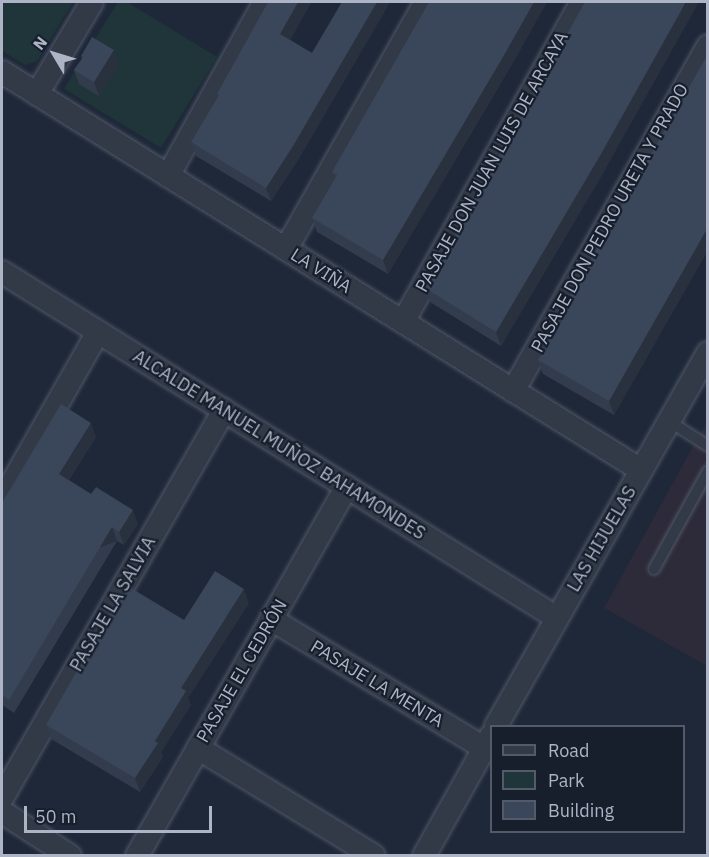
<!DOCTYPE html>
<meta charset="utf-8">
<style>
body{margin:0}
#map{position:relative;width:709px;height:857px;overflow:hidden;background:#1e2838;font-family:"IBM Plex Sans",sans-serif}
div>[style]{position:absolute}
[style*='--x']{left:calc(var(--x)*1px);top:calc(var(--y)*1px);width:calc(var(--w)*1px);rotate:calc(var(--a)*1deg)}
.medical>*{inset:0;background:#2d2a39}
.green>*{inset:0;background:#203539}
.roads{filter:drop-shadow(0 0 2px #4f5767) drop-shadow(0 0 2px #4f5767)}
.service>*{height:10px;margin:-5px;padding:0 5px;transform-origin:5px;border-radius:5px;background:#323a48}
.minor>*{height:22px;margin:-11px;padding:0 11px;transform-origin:11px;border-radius:11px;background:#323a48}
.wall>*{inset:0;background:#323c4d}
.shaded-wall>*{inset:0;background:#29313e;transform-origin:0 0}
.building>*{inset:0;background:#3a4659}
span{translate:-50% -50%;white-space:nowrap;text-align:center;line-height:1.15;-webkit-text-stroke:4.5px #171f2d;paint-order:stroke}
.street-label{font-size:18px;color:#acb4c6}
.frame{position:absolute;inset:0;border:3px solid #acb4c6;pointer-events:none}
.legend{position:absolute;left:490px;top:725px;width:195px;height:108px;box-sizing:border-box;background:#171f2d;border:2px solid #535b6a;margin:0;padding:8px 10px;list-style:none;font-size:18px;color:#acb4c6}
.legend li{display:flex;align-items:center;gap:12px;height:30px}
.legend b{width:30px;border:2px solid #535b6a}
.north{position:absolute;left:24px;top:24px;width:60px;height:60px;-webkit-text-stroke:4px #171f2d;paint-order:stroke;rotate:308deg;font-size:16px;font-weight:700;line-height:24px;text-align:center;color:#acb4c6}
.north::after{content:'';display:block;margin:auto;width:21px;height:27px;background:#acb4c6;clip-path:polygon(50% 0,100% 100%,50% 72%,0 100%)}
.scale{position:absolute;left:24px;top:806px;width:188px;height:27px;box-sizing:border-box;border:3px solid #acb4c6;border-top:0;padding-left:8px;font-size:18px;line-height:21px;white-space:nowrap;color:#acb4c6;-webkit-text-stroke:4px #171f2d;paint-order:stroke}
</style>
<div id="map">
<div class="medical">
<div style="clip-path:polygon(707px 421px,707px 666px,604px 608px)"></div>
</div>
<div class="green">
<div style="clip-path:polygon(2px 2px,73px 2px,37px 61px,25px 65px,2px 51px)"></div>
<div style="clip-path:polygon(118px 2px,127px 2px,217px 57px,161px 148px,64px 89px)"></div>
</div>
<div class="roads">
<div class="service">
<div style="--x:669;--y:421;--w:46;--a:32.7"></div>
<div style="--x:654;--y:569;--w:112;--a:-61.1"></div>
</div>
<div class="minor">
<div style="--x:2;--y:72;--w:753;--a:31.92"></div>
<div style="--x:37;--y:94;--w:107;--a:-59.1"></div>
<div style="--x:168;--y:176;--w:199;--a:-60.9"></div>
<div style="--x:286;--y:249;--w:284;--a:-60.5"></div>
<div style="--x:2;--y:272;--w:654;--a:31.94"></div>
<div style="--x:403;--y:322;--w:367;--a:-60.8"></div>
<div style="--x:513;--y:391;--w:396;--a:-60.5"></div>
<div style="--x:2;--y:501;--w:194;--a:-60.4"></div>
<div style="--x:271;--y:619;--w:249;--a:31.2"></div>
<div style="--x:496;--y:726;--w:429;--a:-60.4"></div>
<div style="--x:198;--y:748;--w:206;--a:31.5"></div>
<div style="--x:2;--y:798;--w:447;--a:-60.2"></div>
<div style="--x:2;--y:812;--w:81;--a:32.9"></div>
<div style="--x:137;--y:856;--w:425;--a:-60.4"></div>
<div style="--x:424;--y:856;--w:137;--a:-60.8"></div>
</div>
</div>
<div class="wall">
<div style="clip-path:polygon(268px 2px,311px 2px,290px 40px,312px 53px,342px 2px,390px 2px,298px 160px,271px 201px,196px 156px,191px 142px,218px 97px,217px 94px)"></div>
<div style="clip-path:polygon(429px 2px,547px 2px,508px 71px,388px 274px,317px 232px,312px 218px,335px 179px,332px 172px)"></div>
<div style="clip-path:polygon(708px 54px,708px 250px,614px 415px,543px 374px,538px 360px,562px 321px,560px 315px)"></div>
<div style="clip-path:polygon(81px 56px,119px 64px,99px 96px,79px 84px,74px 70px,82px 59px)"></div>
<div style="clip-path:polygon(606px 168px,501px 346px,430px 302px,425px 288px)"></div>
<div style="clip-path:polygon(96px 437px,69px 480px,138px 524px,124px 545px,117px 541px,14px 713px,2px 705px,2px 503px)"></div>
<div style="clip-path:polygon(249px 603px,188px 698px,191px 705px,161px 752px,163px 757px,140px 792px,51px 739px,46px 725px)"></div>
</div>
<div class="shaded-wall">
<div style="clip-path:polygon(298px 2px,311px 2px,285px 48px,280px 34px)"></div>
<div style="clip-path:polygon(377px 2px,390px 2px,298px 160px,271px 201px,266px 188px)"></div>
<div style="clip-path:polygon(534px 2px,547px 2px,508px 71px,388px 274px,383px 260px)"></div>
<div style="clip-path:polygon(686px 2px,699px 2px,606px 168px,501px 346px,496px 332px)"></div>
<div style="clip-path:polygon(114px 50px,119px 64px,99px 96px,94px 82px)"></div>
<div style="clip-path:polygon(708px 227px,708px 250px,614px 415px,609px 401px)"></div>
<div style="clip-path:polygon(91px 423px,96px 437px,64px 487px,59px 474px)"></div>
<div style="clip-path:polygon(133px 510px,138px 524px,124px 545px,119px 532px)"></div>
<div style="left:112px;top:527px;width:15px;height:201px;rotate:70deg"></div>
<div style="clip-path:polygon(244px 589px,249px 603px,188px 698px,191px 705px,161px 752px,163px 757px,140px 792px,135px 778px,181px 688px)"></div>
</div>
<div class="building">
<div style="clip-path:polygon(268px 2px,298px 2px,280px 34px,312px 53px,342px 2px,377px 2px,293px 146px,266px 188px,191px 142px,219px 95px,217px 94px)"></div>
<div style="clip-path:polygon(429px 2px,534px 2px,503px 57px,383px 260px,312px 218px,337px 175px,332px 172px)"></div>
<div style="clip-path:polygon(585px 2px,686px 2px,601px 154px,496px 332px,425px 288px)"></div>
<div style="clip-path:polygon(92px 37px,114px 50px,94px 82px,74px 70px,83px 57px,81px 56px)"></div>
<div style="clip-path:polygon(708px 54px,708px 227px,609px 401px,538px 360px,564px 317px,560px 315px,567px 301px)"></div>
<div style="clip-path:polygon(61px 404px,91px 423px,59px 474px,91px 494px,96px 487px,133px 510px,119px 532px,112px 527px,9px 700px,2px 695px,2px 503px)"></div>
<div style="clip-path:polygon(215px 571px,244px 589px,181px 688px,186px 691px,155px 741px,158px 743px,135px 778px,46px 725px,126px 585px,184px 620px)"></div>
</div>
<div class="street-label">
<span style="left:492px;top:162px;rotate:-61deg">PASAJE DON JUAN LUIS DE ARCAYA</span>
<span style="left:610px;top:218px;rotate:-61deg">PASAJE DON PEDRO URETA Y PRADO</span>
<span style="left:321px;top:271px;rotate:32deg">LA VIÑA</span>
<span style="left:279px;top:445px;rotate:32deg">ALCALDE MANUEL MUÑOZ BAHAMONDES</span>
<span style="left:602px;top:539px;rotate:-60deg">LAS HIJUELAS</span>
<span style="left:113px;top:604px;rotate:-60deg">PASAJE LA SALVIA</span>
<span style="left:242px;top:671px;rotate:-60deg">PASAJE EL CEDRÓN</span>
<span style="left:377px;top:684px;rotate:31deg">PASAJE LA MENTA</span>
</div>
<div class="frame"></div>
<ul class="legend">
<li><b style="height:8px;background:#323a48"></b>Road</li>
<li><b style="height:16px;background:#203539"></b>Park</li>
<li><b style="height:16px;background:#3a4659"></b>Building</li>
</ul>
<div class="north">N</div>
<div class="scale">50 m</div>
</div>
